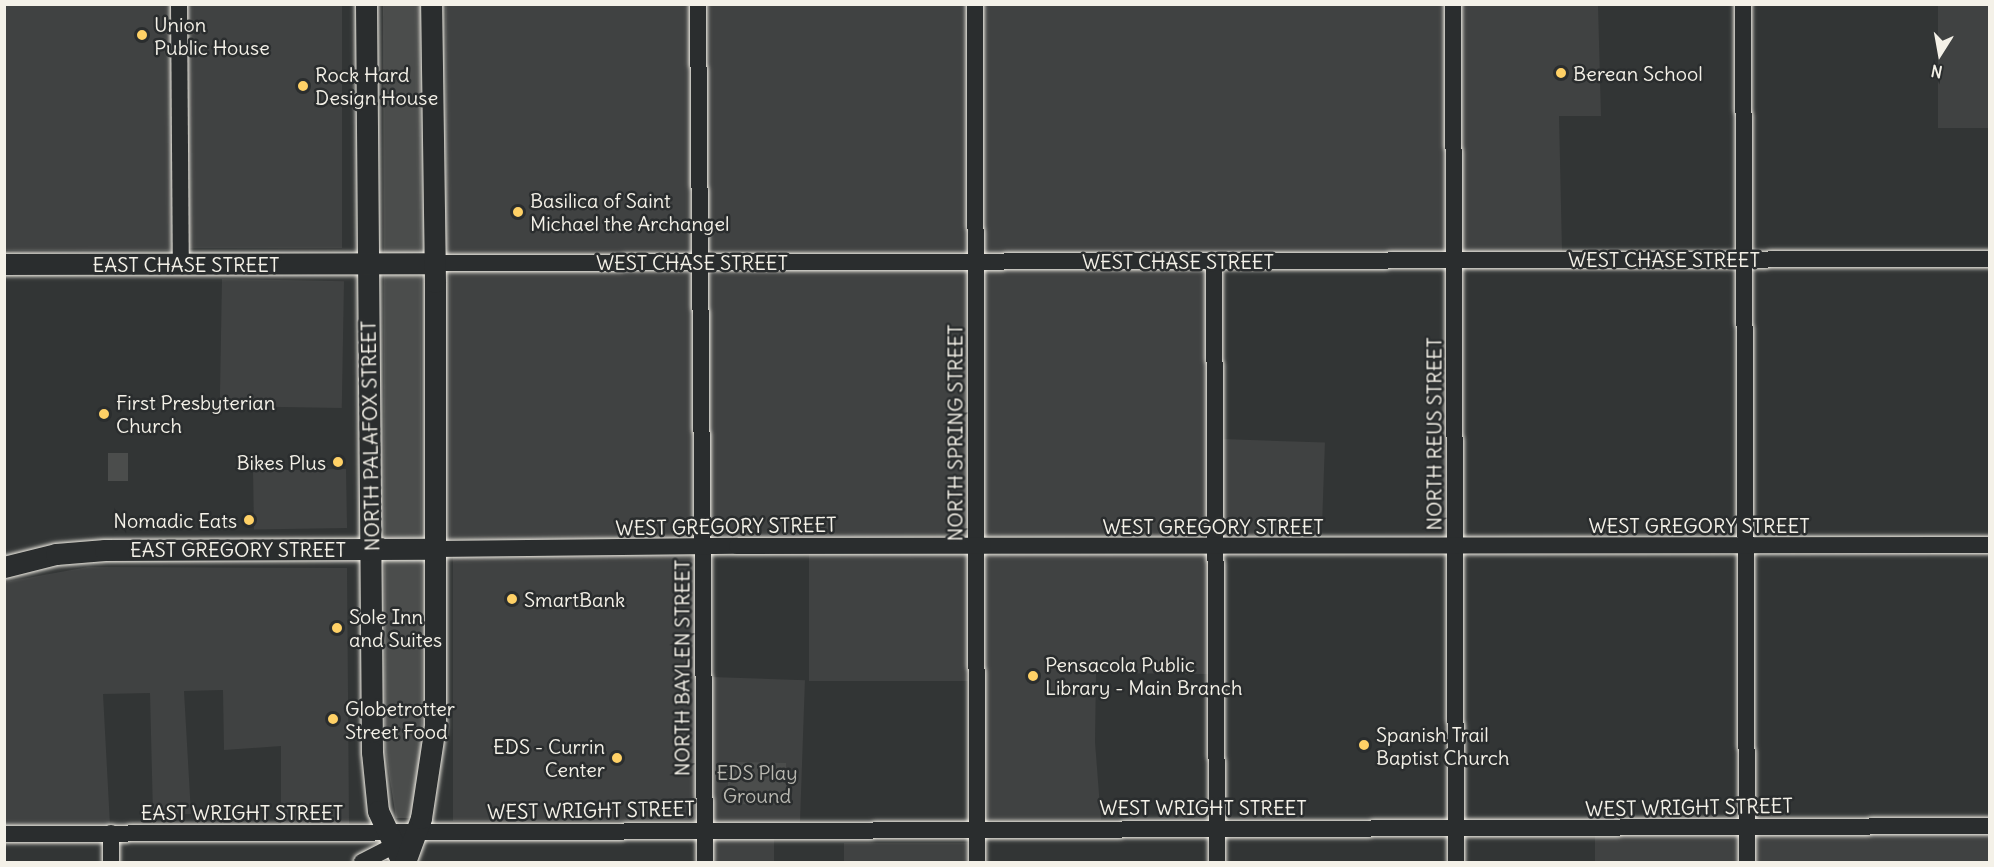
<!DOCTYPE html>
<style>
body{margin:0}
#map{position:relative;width:1994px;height:867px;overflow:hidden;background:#323535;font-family:Delius,sans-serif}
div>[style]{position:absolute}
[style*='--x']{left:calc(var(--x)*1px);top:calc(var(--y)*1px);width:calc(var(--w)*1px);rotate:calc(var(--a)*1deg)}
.built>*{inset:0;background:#404242;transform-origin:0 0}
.green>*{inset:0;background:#4b4d4c;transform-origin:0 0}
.roads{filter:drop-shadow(0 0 2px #f4f1e8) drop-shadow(0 0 2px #f4f1e8)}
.minor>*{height:16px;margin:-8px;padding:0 8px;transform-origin:8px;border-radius:8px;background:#2a2d2e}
.major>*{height:21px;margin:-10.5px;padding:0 10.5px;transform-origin:10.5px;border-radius:10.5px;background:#2a2d2e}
.dots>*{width:16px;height:16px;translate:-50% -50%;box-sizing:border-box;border:3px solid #2a2d2e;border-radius:50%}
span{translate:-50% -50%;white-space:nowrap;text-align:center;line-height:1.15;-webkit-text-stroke:5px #2a2d2e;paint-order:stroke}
.poi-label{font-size:20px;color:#f4f1e8}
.left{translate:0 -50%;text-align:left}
.right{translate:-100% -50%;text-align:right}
.street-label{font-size:20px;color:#f4f1e8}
.park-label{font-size:20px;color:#b9b8b1}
.frame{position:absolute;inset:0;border:6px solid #f4f1e8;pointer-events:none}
.north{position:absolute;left:1910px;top:24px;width:60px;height:60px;-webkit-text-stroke:4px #2a2d2e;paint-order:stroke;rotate:191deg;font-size:16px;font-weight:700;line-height:24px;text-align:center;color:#f4f1e8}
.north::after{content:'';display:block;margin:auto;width:21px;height:27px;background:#f4f1e8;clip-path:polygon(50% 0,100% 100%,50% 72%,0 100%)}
</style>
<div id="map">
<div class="built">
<div style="left:4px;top:5px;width:168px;height:245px"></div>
<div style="left:186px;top:5px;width:156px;height:243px"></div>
<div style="left:446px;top:5px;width:245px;height:250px"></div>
<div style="left:705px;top:5px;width:263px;height:249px"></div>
<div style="left:983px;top:5px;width:462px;height:249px"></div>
<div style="clip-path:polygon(1460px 5px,1598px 5px,1601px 116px,1559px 116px,1562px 251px,1461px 252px)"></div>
<div style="left:1938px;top:5px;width:51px;height:123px"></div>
<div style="left:1207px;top:269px;width:270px;height:224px;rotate:90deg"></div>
<div style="left:693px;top:270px;width:269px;height:243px;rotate:90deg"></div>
<div style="left:707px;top:270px;width:261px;height:268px"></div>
<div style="left:222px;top:279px;width:122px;height:127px;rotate:1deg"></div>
<div style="left:1222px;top:439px;width:103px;height:99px;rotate:2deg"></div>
<div style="left:346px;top:469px;width:59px;height:93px;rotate:89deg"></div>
<div style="left:809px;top:554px;width:159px;height:127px"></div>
<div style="left:695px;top:555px;width:266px;height:242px;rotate:90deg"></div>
<div style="clip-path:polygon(983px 555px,1208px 555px,1208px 674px,1096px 673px,1095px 742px,1101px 820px,988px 820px,983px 689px)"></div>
<div style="clip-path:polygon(88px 567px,347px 568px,349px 824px,281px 824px,281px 746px,224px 750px,223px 690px,184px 691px,191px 814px,153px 815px,150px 693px,103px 694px,110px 825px,5px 825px,5px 582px)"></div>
<div style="left:711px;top:677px;width:94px;height:144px;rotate:2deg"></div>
<div style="left:1989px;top:834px;width:28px;height:235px;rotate:90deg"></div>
<div style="left:1740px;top:835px;width:27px;height:145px;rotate:90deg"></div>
<div style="left:712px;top:837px;width:62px;height:25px"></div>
<div style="left:844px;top:843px;width:125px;height:19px"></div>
</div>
<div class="green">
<div style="clip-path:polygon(383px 5px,420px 5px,422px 751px,412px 818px,396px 818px,385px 748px)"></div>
<div style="left:108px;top:453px;width:20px;height:28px"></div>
<div style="clip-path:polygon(732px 762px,786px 763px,786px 805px,732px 804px,728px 802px,728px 765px)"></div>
</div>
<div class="roads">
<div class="minor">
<div style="--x:179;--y:4;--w:260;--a:89.6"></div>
<div style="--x:698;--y:4;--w:858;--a:89.53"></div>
<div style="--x:975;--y:4;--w:858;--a:89.87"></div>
<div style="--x:1453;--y:4;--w:858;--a:89.8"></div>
<div style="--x:1743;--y:4;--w:858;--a:89.73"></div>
<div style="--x:1214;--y:261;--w:601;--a:89.71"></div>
<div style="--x:435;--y:263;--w:1555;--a:-0.15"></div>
<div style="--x:436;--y:549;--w:301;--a:-0.6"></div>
<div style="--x:737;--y:546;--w:1253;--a:-0.05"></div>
<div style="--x:4;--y:834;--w:1986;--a:-0.23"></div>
<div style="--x:111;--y:862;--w:29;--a:-90"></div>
<div style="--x:362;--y:862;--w:46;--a:-27.1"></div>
</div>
<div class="major">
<div style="--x:366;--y:4;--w:748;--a:89.54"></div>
<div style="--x:372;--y:752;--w:59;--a:84.2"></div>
<div style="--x:378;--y:811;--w:56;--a:64.8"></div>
<div style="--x:4;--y:264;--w:431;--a:-0.1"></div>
<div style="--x:4;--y:567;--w:54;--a:-14"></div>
<div style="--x:56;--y:554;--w:49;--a:-4.7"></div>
<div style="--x:105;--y:550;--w:331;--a:-0.2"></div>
<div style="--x:405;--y:862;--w:47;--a:-70"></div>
<div style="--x:421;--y:818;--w:94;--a:-81.4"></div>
<div style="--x:435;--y:725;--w:443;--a:-90"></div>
<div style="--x:435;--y:282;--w:278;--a:-90.8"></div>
</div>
</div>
<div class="dots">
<div style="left:142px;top:35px;background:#ffd166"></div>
<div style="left:1561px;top:73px;background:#ffd166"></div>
<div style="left:303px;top:86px;background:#ffd166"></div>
<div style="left:518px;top:212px;background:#ffd166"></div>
<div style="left:104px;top:414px;background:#ffd166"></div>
<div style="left:338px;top:462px;background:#ffd166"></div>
<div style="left:249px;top:520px;background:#ffd166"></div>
<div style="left:512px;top:599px;background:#ffd166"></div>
<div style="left:337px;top:628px;background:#ffd166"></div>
<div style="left:1033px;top:676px;background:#ffd166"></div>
<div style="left:333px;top:719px;background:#ffd166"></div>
<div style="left:1364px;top:745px;background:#ffd166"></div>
<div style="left:617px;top:758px;background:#ffd166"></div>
</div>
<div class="poi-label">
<span class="left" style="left:154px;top:36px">Union<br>Public House</span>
<span class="left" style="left:1573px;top:73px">Berean School</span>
<span class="left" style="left:315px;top:86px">Rock Hard<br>Design House</span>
<span class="left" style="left:530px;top:212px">Basilica of Saint<br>Michael the Archangel</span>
<span class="left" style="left:116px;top:414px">First Presbyterian<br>Church</span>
<span class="right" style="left:326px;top:462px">Bikes Plus</span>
<span class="right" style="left:237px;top:520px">Nomadic Eats</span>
<span class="left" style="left:524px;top:599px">SmartBank</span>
<span class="left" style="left:349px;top:628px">Sole Inn<br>and Suites</span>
<span class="left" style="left:1045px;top:676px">Pensacola Public<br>Library - Main Branch</span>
<span class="left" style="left:345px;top:720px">Globetrotter<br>Street Food</span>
<span class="left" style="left:1376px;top:746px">Spanish Trail<br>Baptist Church</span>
<span class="right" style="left:605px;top:758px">EDS - Currin<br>Center</span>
</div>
<div class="street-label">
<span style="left:1664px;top:259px">WEST CHASE STREET</span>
<span style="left:1178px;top:261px">WEST CHASE STREET</span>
<span style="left:692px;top:262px">WEST CHASE STREET</span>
<span style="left:186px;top:264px">EAST CHASE STREET</span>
<span style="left:955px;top:433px;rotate:-90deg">NORTH SPRING STREET</span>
<span style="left:1434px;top:434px;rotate:-90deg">NORTH REUS STREET</span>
<span style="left:370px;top:436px;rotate:-91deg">NORTH PALAFOX STREET</span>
<span style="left:1699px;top:525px">WEST GREGORY STREET</span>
<span style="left:726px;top:526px;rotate:-1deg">WEST GREGORY STREET</span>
<span style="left:1213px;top:526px">WEST GREGORY STREET</span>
<span style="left:238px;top:549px">EAST GREGORY STREET</span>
<span style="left:682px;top:668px;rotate:-90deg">NORTH BAYLEN STREET</span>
<span style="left:1203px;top:807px">WEST WRIGHT STREET</span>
<span style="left:1689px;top:807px;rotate:-1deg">WEST WRIGHT STREET</span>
<span style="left:591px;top:810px;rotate:-1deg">WEST WRIGHT STREET</span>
<span style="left:242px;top:812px">EAST WRIGHT STREET</span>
</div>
<div class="park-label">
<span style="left:757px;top:784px">EDS Play<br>Ground</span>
</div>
<div class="frame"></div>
<div class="north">N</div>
</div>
